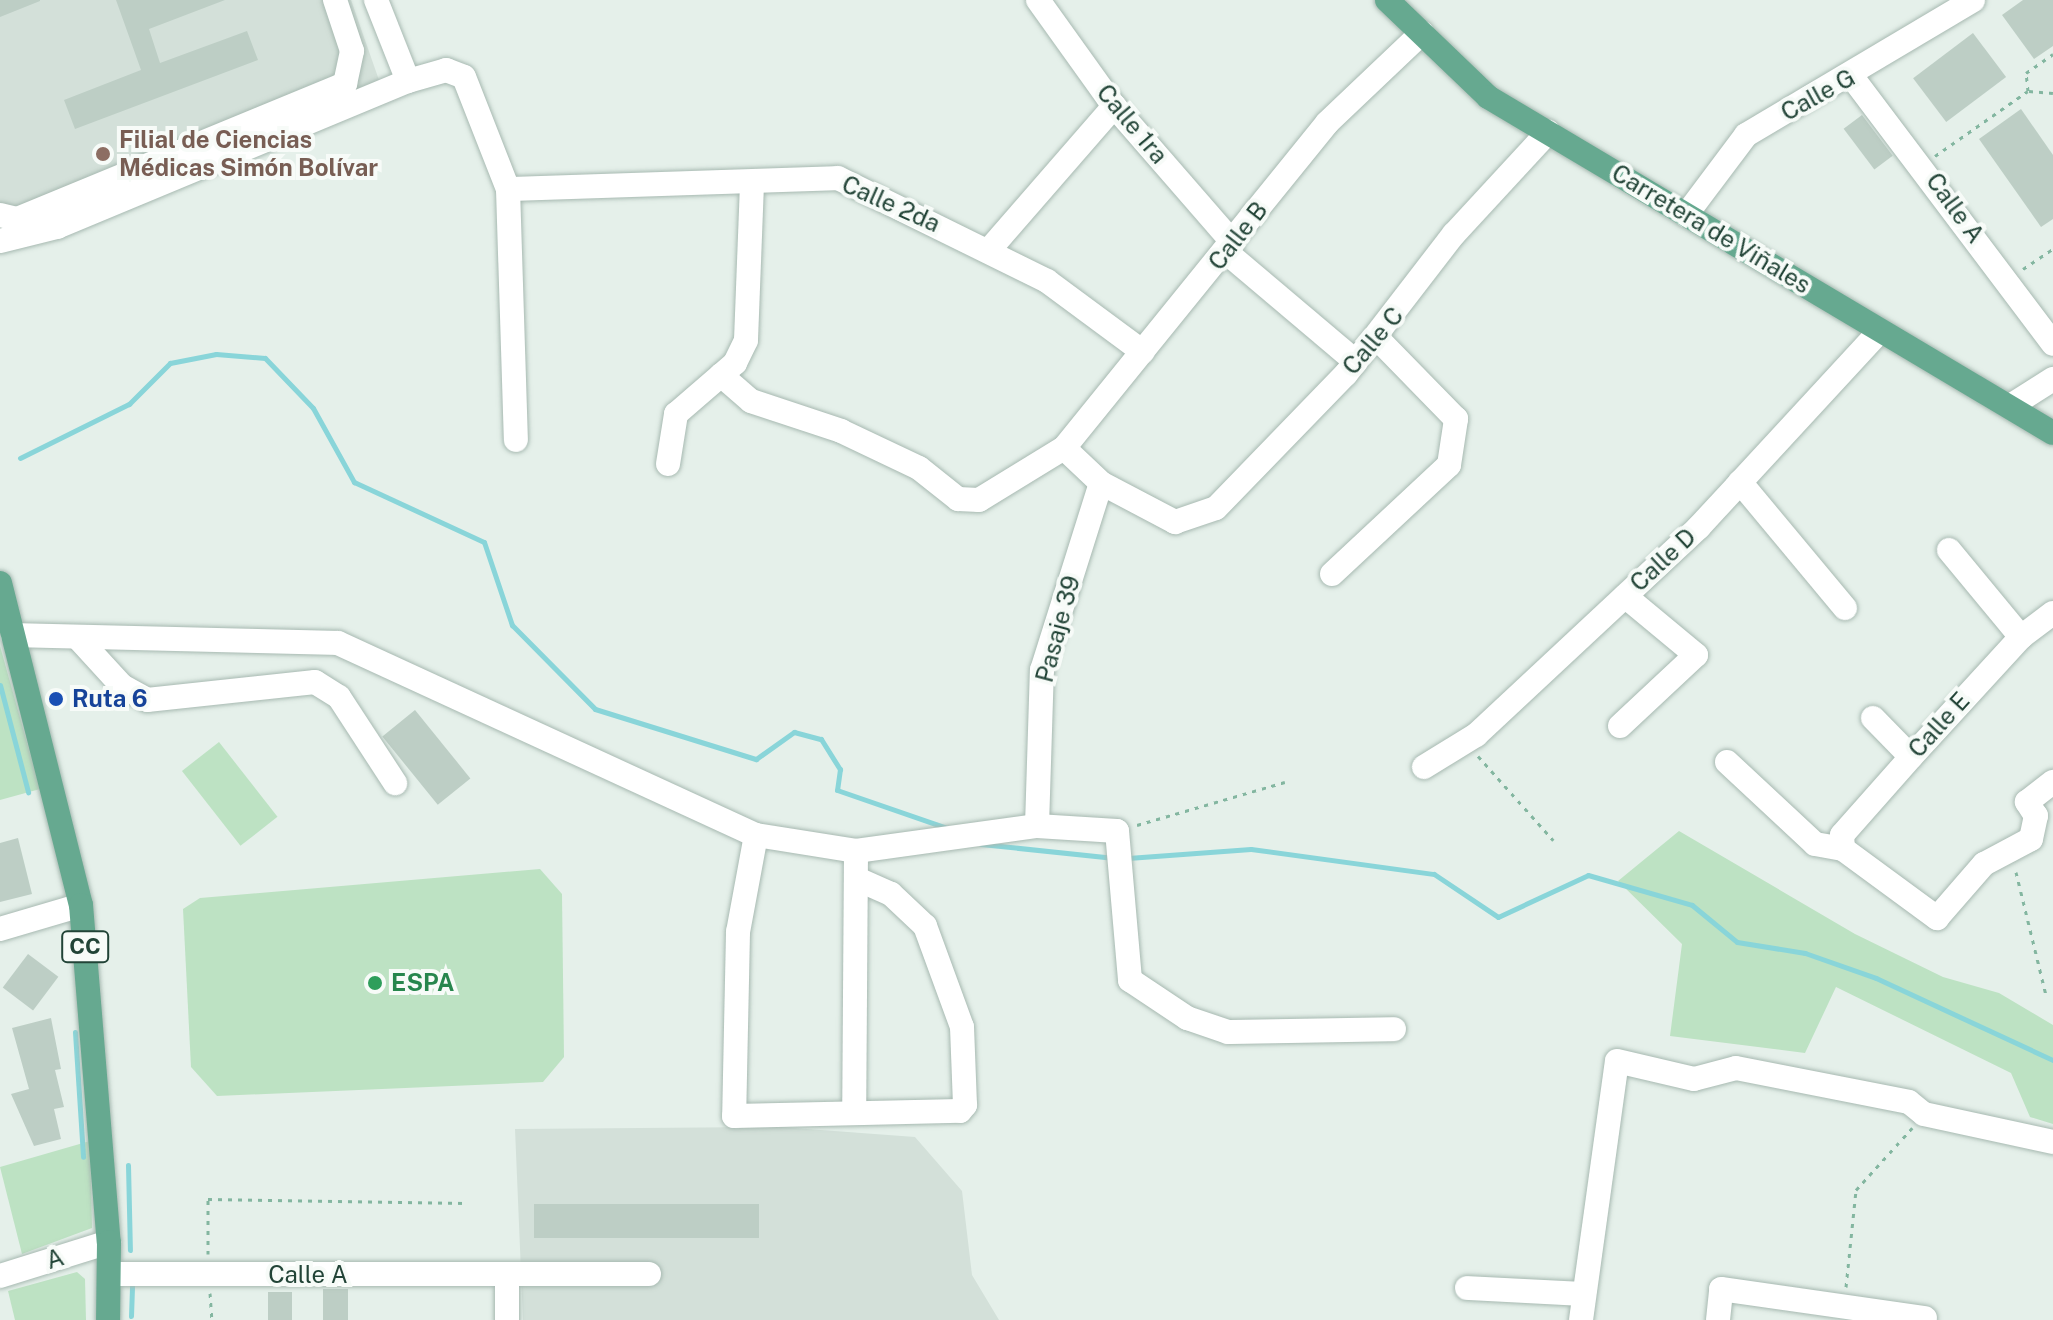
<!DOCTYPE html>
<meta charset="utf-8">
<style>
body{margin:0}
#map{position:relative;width:2053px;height:1320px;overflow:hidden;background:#e5f0ea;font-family:"Public Sans",sans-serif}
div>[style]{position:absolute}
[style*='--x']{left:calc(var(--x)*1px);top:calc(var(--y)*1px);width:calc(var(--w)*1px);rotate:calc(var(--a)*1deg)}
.built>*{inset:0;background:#d3e0d9}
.green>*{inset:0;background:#bde2c3;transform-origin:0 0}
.stream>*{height:5px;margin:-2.5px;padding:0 2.5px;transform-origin:2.5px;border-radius:2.5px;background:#89d5d9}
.building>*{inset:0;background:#bdcec5;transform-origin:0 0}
.path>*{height:3px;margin-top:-1.5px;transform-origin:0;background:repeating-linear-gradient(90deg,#83b6a0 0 4px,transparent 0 10px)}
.roads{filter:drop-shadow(0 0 2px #a7b9b1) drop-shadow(0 0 2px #a7b9b1)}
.minor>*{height:24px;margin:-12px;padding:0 12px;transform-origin:12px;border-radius:12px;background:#fff}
.major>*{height:24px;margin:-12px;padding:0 12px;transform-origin:12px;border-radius:12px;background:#66a990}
.dots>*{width:22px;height:22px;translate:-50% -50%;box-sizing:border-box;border:4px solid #f7fbf8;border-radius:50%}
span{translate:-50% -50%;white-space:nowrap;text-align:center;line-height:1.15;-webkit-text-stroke:8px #f7fbf8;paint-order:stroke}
.shield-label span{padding:2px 6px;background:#f7fbf8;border:2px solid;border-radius:6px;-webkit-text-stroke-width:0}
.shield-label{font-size:22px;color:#224437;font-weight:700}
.street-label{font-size:24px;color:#224437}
.education-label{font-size:24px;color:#785e54;font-weight:700}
.left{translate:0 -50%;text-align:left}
.transit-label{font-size:24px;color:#164399;font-weight:700}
.leisure-label{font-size:24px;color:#27864d;font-weight:700}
</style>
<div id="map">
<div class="built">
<div style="clip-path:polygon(0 0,351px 0,380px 83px,0 226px)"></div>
<div style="clip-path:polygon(780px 1127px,915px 1137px,962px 1191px,972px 1275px,999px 1320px,523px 1320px,515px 1129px)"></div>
</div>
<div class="green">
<div style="clip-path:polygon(0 646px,40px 789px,0 800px)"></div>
<div style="left:219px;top:742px;width:95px;height:47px;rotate:52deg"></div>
<div style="clip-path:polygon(1679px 831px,1855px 934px,1943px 977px,1999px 993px,2053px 1025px,2053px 1124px,2030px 1117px,2011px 1073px,1836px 987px,1805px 1053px,1670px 1036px,1682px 944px,1618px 881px)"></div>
<div style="clip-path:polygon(540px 869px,562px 894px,564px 1057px,543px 1082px,217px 1096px,191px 1067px,183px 909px,200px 898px)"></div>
<div style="clip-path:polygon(90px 1141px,92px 1228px,22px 1254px,0 1167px)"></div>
<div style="clip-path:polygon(77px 1272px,85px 1279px,86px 1320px,15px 1320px,8px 1291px)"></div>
</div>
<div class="stream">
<div style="--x:20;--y:458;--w:122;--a:-26.4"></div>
<div style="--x:129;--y:404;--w:58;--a:-45"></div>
<div style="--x:170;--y:363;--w:47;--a:-11.1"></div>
<div style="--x:216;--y:354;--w:49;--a:4.7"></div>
<div style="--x:265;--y:358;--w:69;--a:46.2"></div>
<div style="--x:313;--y:408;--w:85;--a:61"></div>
<div style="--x:354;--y:482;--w:143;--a:24.8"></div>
<div style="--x:484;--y:542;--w:88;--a:71.4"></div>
<div style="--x:512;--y:625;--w:118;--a:45.3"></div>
<div style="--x:595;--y:709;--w:169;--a:17.3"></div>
<div style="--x:756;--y:759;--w:47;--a:-35.4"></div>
<div style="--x:794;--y:732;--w:28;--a:15"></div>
<div style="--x:821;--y:739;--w:36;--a:58"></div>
<div style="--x:840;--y:769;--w:21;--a:98"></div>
<div style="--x:837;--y:790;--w:116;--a:19.1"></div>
<div style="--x:0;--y:685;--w:111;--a:75.3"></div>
<div style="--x:981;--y:844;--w:134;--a:6"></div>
<div style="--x:1128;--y:858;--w:123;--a:-4.2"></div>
<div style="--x:1251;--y:849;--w:185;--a:7.8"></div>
<div style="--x:1434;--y:874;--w:77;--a:33.9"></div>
<div style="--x:1498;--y:917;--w:99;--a:-25"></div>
<div style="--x:1588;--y:875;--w:108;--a:16.1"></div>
<div style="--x:1692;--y:905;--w:58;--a:39.4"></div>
<div style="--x:1737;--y:942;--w:69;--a:9.2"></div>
<div style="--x:1805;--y:953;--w:75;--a:19.4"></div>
<div style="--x:1876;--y:978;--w:195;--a:24.9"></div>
<div style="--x:75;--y:1032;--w:125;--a:86.3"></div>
<div style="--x:128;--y:1165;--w:85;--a:88.7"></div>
<div style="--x:131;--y:1316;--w:31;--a:-88"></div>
</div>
<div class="building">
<div style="clip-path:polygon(0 0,40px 0,40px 1px,0 17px)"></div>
<div style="clip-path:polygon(116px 0,225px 0,149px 29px,160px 63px,247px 31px,258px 60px,75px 129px,64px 100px,141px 70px)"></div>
<div style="clip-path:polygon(2023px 0,2053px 0,2053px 46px,2034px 59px,2002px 15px)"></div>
<div style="left:1973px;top:33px;width:55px;height:75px;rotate:53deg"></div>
<div style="clip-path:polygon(2021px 109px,2053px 155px,2053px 219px,2041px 227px,1979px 139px)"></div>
<div style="left:1862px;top:115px;width:51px;height:23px;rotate:53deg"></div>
<div style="left:415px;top:710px;width:88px;height:42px;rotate:51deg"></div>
<div style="clip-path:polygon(18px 838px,32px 894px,0 902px,0 843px)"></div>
<div style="left:28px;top:954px;width:38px;height:42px;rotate:37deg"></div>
<div style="clip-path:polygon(51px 1018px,61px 1069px,55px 1070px,64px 1107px,54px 1109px,61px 1139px,34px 1146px,11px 1094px,29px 1089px,12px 1028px)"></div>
<div style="left:534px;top:1204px;width:225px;height:34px"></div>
<div style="left:323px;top:1289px;width:25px;height:31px"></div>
<div style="left:268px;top:1292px;width:24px;height:28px"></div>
</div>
<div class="path">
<div style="--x:2029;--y:91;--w:24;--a:5"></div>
<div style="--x:1935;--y:156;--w:113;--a:-35"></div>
<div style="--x:2028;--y:91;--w:18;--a:-96"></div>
<div style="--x:2026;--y:73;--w:33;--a:-35"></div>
<div style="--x:2023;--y:269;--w:36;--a:-34"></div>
<div style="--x:1478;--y:756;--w:113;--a:48.2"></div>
<div style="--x:1137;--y:825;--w:154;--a:-16.2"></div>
<div style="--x:2016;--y:872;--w:127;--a:76.3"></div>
<div style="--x:208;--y:1254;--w:55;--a:-90"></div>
<div style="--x:208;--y:1199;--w:258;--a:0.9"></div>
<div style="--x:1846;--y:1287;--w:98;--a:-84.1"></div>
<div style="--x:1856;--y:1190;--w:84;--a:-47.9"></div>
<div style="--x:210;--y:1293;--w:27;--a:86"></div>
</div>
<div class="roads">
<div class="minor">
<div style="--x:376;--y:0;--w:87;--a:68.4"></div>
<div style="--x:1038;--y:0;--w:130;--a:54.4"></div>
<div style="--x:1114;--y:106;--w:181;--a:49"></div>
<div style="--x:1852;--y:77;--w:334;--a:53"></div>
<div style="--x:508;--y:189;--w:330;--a:-1.9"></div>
<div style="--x:838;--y:178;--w:233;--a:26.2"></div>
<div style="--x:1047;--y:281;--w:119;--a:36.5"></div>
<div style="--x:0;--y:215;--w:17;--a:13"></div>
<div style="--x:17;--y:219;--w:355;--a:-22.4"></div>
<div style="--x:345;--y:84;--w:34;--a:-78"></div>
<div style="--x:352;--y:51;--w:54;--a:-108.4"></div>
<div style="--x:1686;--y:215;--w:100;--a:-53.1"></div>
<div style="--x:1746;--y:135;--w:264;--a:-30.7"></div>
<div style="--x:0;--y:241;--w:59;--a:-13.8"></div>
<div style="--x:57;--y:227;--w:380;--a:-22.6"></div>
<div style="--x:408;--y:81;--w:40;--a:-16"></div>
<div style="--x:446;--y:70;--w:19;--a:21"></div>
<div style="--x:464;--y:77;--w:120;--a:68.6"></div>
<div style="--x:508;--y:189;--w:251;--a:88.2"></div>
<div style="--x:989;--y:250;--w:191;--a:-49"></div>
<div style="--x:1226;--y:252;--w:170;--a:40.2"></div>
<div style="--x:721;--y:375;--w:40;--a:41"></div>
<div style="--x:751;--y:401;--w:95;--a:18.4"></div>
<div style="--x:841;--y:431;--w:86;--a:25.4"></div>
<div style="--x:919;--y:468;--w:50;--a:38.5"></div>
<div style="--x:958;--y:499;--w:21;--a:3"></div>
<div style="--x:979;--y:500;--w:100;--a:-31.5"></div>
<div style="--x:1064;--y:448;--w:418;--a:-51"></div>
<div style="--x:1327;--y:123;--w:131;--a:-43.5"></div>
<div style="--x:2012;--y:405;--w:49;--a:-32.4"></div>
<div style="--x:1064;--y:448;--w:51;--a:43.4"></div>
<div style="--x:1101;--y:483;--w:84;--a:27.8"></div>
<div style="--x:1175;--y:522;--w:43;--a:-18.9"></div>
<div style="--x:1216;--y:508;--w:187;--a:-45.9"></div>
<div style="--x:1346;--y:374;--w:177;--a:-52.4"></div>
<div style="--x:1454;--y:234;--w:139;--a:-47.3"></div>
<div style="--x:668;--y:464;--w:51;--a:-80.9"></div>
<div style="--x:676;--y:414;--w:78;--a:-40.8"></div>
<div style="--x:735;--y:363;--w:25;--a:-64"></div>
<div style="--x:746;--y:340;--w:158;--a:-87.8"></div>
<div style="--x:1740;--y:482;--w:164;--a:50.2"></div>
<div style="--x:1949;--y:550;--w:113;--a:50.4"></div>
<div style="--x:1332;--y:574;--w:160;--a:-43"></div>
<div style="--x:1449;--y:465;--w:47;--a:-81.3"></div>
<div style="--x:1456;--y:419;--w:113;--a:-134.3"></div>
<div style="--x:13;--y:635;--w:325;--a:1.4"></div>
<div style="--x:338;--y:643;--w:460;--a:24.7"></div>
<div style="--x:756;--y:835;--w:101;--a:9.1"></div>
<div style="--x:856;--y:851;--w:260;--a:90.4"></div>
<div style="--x:78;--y:638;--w:65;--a:47.5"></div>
<div style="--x:122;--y:686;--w:29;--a:29"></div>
<div style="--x:147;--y:700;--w:169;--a:-6.1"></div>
<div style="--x:315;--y:682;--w:28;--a:32"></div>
<div style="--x:339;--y:697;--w:103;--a:56.9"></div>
<div style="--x:1873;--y:718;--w:54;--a:45.7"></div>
<div style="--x:1620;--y:726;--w:104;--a:-43.1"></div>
<div style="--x:1696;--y:655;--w:92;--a:-140.3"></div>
<div style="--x:1727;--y:762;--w:120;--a:43"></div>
<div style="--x:1815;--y:844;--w:28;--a:10"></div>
<div style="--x:1843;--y:849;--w:117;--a:36.3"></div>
<div style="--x:1937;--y:918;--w:72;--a:-49"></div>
<div style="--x:1984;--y:864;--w:53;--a:-28"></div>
<div style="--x:2031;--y:839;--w:24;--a:-78"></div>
<div style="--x:2036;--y:816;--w:17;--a:-123"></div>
<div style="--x:2027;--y:802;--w:33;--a:-38"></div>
<div style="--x:1424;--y:767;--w:61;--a:-31.6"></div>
<div style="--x:1476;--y:735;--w:304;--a:-43"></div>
<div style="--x:1698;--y:528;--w:268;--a:-47.3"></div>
<div style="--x:1037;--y:826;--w:156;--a:-88.2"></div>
<div style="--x:1042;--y:670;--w:196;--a:-72.5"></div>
<div style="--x:756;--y:835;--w:99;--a:100.5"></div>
<div style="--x:738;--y:932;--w:184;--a:91.2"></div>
<div style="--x:734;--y:1116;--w:226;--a:-1.3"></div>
<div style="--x:960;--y:1111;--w:8;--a:-50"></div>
<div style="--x:965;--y:1105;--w:78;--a:-92.2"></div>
<div style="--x:962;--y:1027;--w:108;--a:-110.1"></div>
<div style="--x:925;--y:926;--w:47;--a:-136.7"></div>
<div style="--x:891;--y:894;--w:37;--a:-156"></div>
<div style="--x:1843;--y:849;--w:14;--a:-94"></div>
<div style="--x:1842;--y:835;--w:104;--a:-48.5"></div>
<div style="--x:1911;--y:757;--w:163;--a:-47.5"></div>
<div style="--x:2021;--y:637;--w:40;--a:-37"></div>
<div style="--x:856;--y:851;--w:183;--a:-7.9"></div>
<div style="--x:1037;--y:826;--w:80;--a:3.6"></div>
<div style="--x:1117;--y:831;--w:150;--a:85"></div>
<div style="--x:1130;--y:980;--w:69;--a:33.7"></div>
<div style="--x:1187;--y:1018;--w:43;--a:18.9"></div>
<div style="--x:1228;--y:1032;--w:166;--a:-1"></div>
<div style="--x:0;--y:929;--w:84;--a:-16.5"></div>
<div style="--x:109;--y:1274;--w:540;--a:0"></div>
<div style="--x:0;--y:1276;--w:114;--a:-17.3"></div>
<div style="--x:507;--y:1276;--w:44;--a:90"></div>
<div style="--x:1467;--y:1288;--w:114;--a:3"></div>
<div style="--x:1581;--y:1320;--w:261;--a:-82.1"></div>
<div style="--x:1617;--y:1061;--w:79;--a:13.2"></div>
<div style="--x:1694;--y:1079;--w:43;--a:-14.7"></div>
<div style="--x:1736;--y:1068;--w:176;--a:11.1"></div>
<div style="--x:1909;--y:1102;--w:19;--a:39"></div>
<div style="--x:1924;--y:1114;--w:132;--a:12.2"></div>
<div style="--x:1718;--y:1320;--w:31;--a:-84"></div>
<div style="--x:1721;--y:1289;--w:206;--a:8.1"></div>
</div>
<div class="major">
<div style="--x:1387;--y:0;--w:140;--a:43.8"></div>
<div style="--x:1488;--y:97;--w:657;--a:30.74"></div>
<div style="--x:0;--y:583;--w:332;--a:75.9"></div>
<div style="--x:81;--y:905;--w:338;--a:85.3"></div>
<div style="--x:109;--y:1242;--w:78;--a:90.7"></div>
</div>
</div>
<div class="dots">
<div style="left:103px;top:154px;background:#8d6e63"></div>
<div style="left:56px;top:699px;background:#1a4fb4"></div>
<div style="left:375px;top:983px;background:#2e9e5b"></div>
</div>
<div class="shield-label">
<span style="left:85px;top:947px">CC</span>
</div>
<div class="street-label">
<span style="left:1818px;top:95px;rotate:-29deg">Calle G</span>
<span style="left:1132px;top:124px;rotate:50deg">Calle 1ra</span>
<span style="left:891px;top:204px;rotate:24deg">Calle 2da</span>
<span style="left:1955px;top:208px;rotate:54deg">Calle A</span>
<span style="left:1711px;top:229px;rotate:31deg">Carretera de Viñales</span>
<span style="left:1238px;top:236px;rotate:-52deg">Calle B</span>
<span style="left:1373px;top:341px;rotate:-50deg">Calle C</span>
<span style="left:1663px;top:560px;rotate:-43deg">Calle D</span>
<span style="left:1058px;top:629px;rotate:-75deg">Pasaje 39</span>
<span style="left:1939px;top:725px;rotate:-48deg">Calle E</span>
<span style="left:55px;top:1259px;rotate:-17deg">A</span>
<span style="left:308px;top:1275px">Calle A</span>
</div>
<div class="education-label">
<span class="left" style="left:119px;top:154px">Filial de Ciencias<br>Médicas Simón Bolívar</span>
</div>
<div class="transit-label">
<span class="left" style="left:72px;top:699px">Ruta 6</span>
</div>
<div class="leisure-label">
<span class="left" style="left:391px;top:983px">ESPA</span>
</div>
</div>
